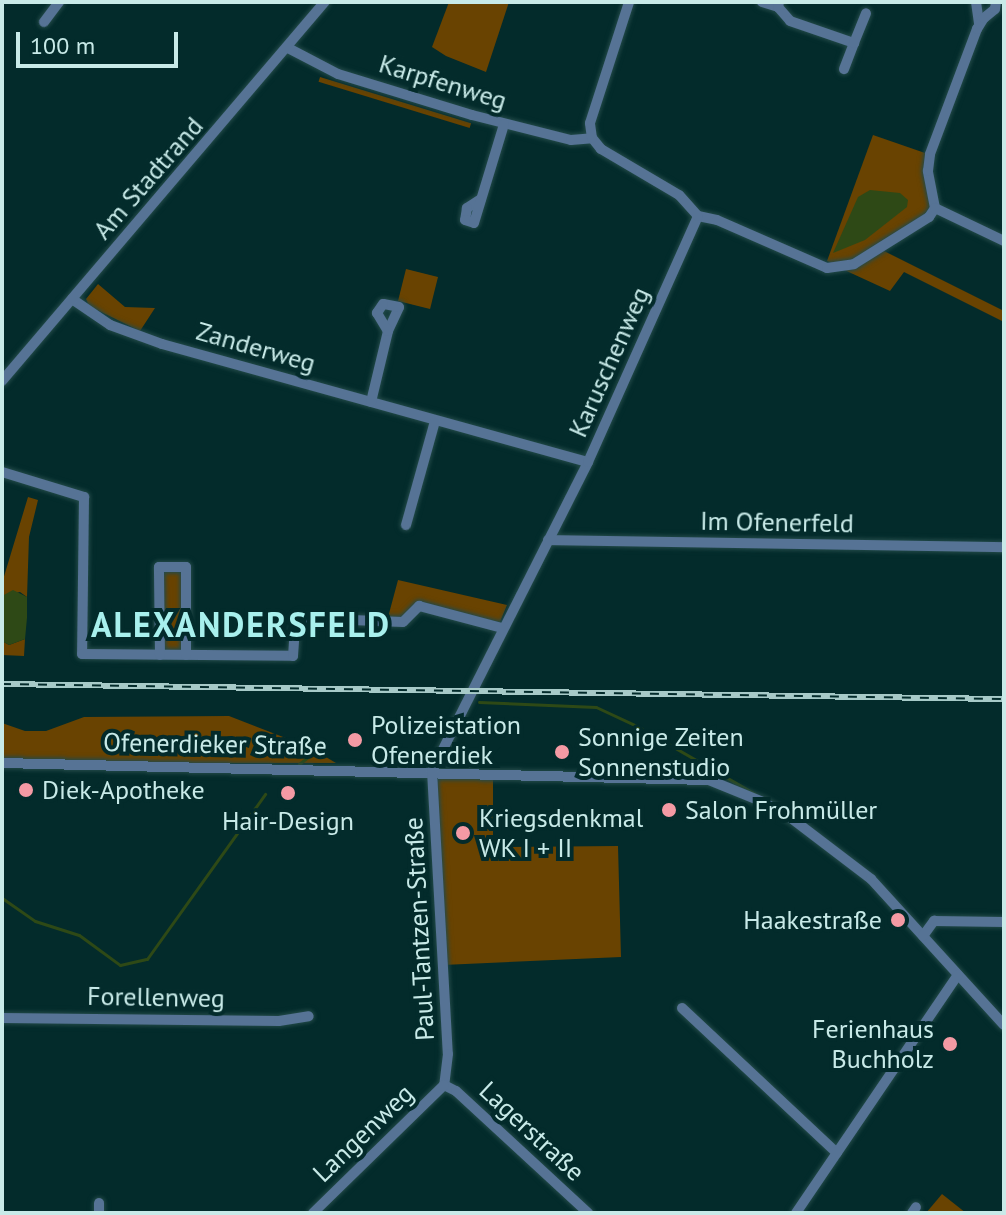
<!DOCTYPE html>
<meta charset="utf-8">
<style>
body{margin:0}
#map{position:relative;width:1006px;height:1215px;overflow:hidden;background:#032b2b;font-family:"PT Sans",sans-serif}
div>[style]{position:absolute}
[style*='--x']{left:calc(var(--x)*1px);top:calc(var(--y)*1px);width:calc(var(--w)*1px);rotate:calc(var(--a)*1deg)}
.green>*{inset:0;background:#694301;transform-origin:0 0}
.water>*{inset:0;background:#2e4916}
.stream>*{height:3px;margin:-1.5px;padding:0 1.5px;transform-origin:1.5px;border-radius:1.5px;background:#2e4916}
.roads{filter:drop-shadow(0 0 2px #234a49) drop-shadow(0 0 2px #234a49)}
.street>*{height:10px;margin:-5px;padding:0 5px;transform-origin:5px;border-radius:5px;background:#567395}
.rail>*{height:6px;margin-top:-3px;transform-origin:0;background:repeating-linear-gradient(90deg,#032b2b 0 9px,#a7cac8 0 18px);box-sizing:border-box;border-block:2px solid #a7cac8}
.dots>*{width:22px;height:22px;translate:-50% -50%;box-sizing:border-box;border:4px solid #032b2b;border-radius:50%}
span{translate:-50% -50%;white-space:nowrap;text-align:center;line-height:1.15;-webkit-text-stroke:8px #032b2b;paint-order:stroke}
.street-label{font-size:26px;color:#c8eae8}
.poi-label{font-size:26px;color:#c8eae8}
.left{translate:0 -50%;text-align:left}
.right{translate:-100% -50%;text-align:right}
.district-label{font-size:34px;color:#a8f0ed;font-weight:700;letter-spacing:2px}
.frame{position:absolute;inset:0;border:4px solid #c8eae8;pointer-events:none}
.scale{position:absolute;left:16px;top:32px;width:162px;height:36px;box-sizing:border-box;border:4px solid #c8eae8;border-top:0;padding-left:10px;font-size:24px;line-height:28px;white-space:nowrap;color:#c8eae8;-webkit-text-stroke:6px #032b2b;paint-order:stroke}
</style>
<div id="map">
<div class="green">
<div style="clip-path:polygon(449px 2px,509px 2px,486px 72px,446px 56px,432px 47px)"></div>
<div style="left:320px;top:77px;width:158px;height:5px;rotate:17deg"></div>
<div style="clip-path:polygon(873px 135px,925px 153px,930px 206px,925px 214px,854px 260px,834px 264px,827px 261px)"></div>
<div style="clip-path:polygon(878px 248px,1004px 311px,1004px 322px,904px 272px,890px 291px,840px 268px)"></div>
<div style="left:406px;top:269px;width:33px;height:33px;rotate:14deg"></div>
<div style="clip-path:polygon(98px 284px,125px 307px,155px 308px,140px 331px,89px 306px,86px 299px)"></div>
<div style="clip-path:polygon(28px 497px,38px 500px,29px 537px,27px 597px,20px 592px,2px 596px,2px 583px)"></div>
<div style="left:159px;top:567px;width:27px;height:88px"></div>
<div style="clip-path:polygon(398px 580px,507px 605px,500px 622px,419px 606px,403px 622px,387px 621px)"></div>
<div style="clip-path:polygon(25px 639px,24px 656px,2px 655px,2px 641px,9px 645px)"></div>
<div style="clip-path:polygon(229px 716px,309px 747px,336px 763px,2px 763px,2px 723px,25px 731px,46px 731px,84px 717px)"></div>
<div style="clip-path:polygon(432px 771px,493px 773px,493px 847px,618px 846px,621px 957px,443px 965px)"></div>
<div style="clip-path:polygon(942px 1194px,966px 1213px,926px 1213px)"></div>
</div>
<div class="water">
<div style="clip-path:polygon(870px 190px,900px 193px,908px 200px,907px 207px,865px 240px,833px 253px,858px 197px)"></div>
<div style="clip-path:polygon(13px 590px,27px 597px,27px 618px,25px 639px,9px 645px,2px 641px,2px 596px)"></div>
</div>
<div class="stream">
<div style="--x:479;--y:702;--w:117;--a:2.4"></div>
<div style="--x:596;--y:707;--w:50;--a:25"></div>
<div style="--x:663;--y:741;--w:106;--a:29.9"></div>
<div style="--x:299;--y:764;--w:16;--a:-38"></div>
<div style="--x:2;--y:898;--w:40;--a:34.9"></div>
<div style="--x:35;--y:921;--w:46;--a:17.7"></div>
<div style="--x:79;--y:935;--w:51;--a:36.2"></div>
<div style="--x:120;--y:965;--w:28;--a:-13"></div>
<div style="--x:147;--y:959;--w:203;--a:-54.4"></div>
</div>
<div class="roads">
<div class="street">
<div style="--x:762;--y:2;--w:17;--a:17"></div>
<div style="--x:778;--y:7;--w:5;--a:-79"></div>
<div style="--x:976;--y:2;--w:22;--a:82"></div>
<div style="--x:778;--y:7;--w:18;--a:49"></div>
<div style="--x:790;--y:21;--w:68;--a:19"></div>
<div style="--x:854;--y:43;--w:28;--a:111"></div>
<div style="--x:44;--y:22;--w:25;--a:-53"></div>
<div style="--x:854;--y:43;--w:32;--a:-68"></div>
<div style="--x:288;--y:48;--w:56;--a:27.5"></div>
<div style="--x:338;--y:74;--w:140;--a:17"></div>
<div style="--x:472;--y:115;--w:102;--a:14.2"></div>
<div style="--x:571;--y:140;--w:21;--a:-5"></div>
<div style="--x:481;--y:199;--w:17;--a:147"></div>
<div style="--x:467;--y:208;--w:12;--a:99"></div>
<div style="--x:465;--y:220;--w:9;--a:18"></div>
<div style="--x:474;--y:223;--w:103;--a:-73.1"></div>
<div style="--x:935;--y:208;--w:38;--a:-101"></div>
<div style="--x:928;--y:171;--w:17;--a:-83"></div>
<div style="--x:930;--y:154;--w:134;--a:-69.4"></div>
<div style="--x:977;--y:29;--w:13;--a:-58"></div>
<div style="--x:984;--y:18;--w:14;--a:-39"></div>
<div style="--x:995;--y:9;--w:7;--a:-82"></div>
<div style="--x:698;--y:216;--w:19;--a:12"></div>
<div style="--x:717;--y:220;--w:120;--a:23.6"></div>
<div style="--x:827;--y:268;--w:27;--a:-8"></div>
<div style="--x:854;--y:264;--w:89;--a:-32.1"></div>
<div style="--x:929;--y:217;--w:11;--a:-56"></div>
<div style="--x:935;--y:208;--w:76;--a:25.6"></div>
<div style="--x:72;--y:299;--w:46;--a:34.4"></div>
<div style="--x:110;--y:325;--w:55;--a:20.1"></div>
<div style="--x:162;--y:344;--w:442;--a:15.5"></div>
<div style="--x:2;--y:381;--w:498;--a:-49.6"></div>
<div style="--x:371;--y:402;--w:73;--a:-76.5"></div>
<div style="--x:388;--y:331;--w:26;--a:-65"></div>
<div style="--x:399;--y:307;--w:16;--a:-169"></div>
<div style="--x:383;--y:304;--w:11;--a:124"></div>
<div style="--x:377;--y:313;--w:21;--a:59"></div>
<div style="--x:2;--y:472;--w:86;--a:17"></div>
<div style="--x:84;--y:497;--w:157;--a:90.7"></div>
<div style="--x:82;--y:654;--w:211;--a:0.5"></div>
<div style="--x:293;--y:656;--w:26;--a:-86"></div>
<div style="--x:295;--y:630;--w:13;--a:-67"></div>
<div style="--x:300;--y:618;--w:103;--a:2.2"></div>
<div style="--x:403;--y:622;--w:23;--a:-45"></div>
<div style="--x:419;--y:606;--w:86;--a:14.8"></div>
<div style="--x:406;--y:525;--w:108;--a:-74.4"></div>
<div style="--x:548;--y:540;--w:456;--a:0.9"></div>
<div style="--x:160;--y:655;--w:88;--a:-90.7"></div>
<div style="--x:159;--y:567;--w:27;--a:0"></div>
<div style="--x:186;--y:567;--w:88;--a:90"></div>
<div style="--x:2;--y:763;--w:707;--a:1.38"></div>
<div style="--x:709;--y:780;--w:58;--a:22.2"></div>
<div style="--x:763;--y:802;--w:32;--a:30"></div>
<div style="--x:791;--y:818;--w:101;--a:37.3"></div>
<div style="--x:871;--y:879;--w:197;--a:47.7"></div>
<div style="--x:432;--y:771;--w:346;--a:-63.2"></div>
<div style="--x:588;--y:462;--w:269;--a:-65.9"></div>
<div style="--x:698;--y:216;--w:28;--a:-132"></div>
<div style="--x:679;--y:195;--w:91;--a:-149.5"></div>
<div style="--x:601;--y:149;--w:14;--a:-129"></div>
<div style="--x:592;--y:138;--w:15;--a:-98"></div>
<div style="--x:590;--y:123;--w:127;--a:-72.1"></div>
<div style="--x:432;--y:771;--w:283;--a:86.8"></div>
<div style="--x:448;--y:1054;--w:31;--a:97"></div>
<div style="--x:923;--y:936;--w:19;--a:-54"></div>
<div style="--x:934;--y:921;--w:70;--a:0.8"></div>
<div style="--x:682;--y:1008;--w:212;--a:43.1"></div>
<div style="--x:2;--y:1018;--w:277;--a:0.6"></div>
<div style="--x:279;--y:1021;--w:30;--a:-9"></div>
<div style="--x:444;--y:1085;--w:13;--a:27"></div>
<div style="--x:456;--y:1091;--w:180;--a:42.7"></div>
<div style="--x:99;--y:1203;--w:10;--a:90"></div>
<div style="--x:313;--y:1213;--w:183;--a:-44.3"></div>
<div style="--x:796;--y:1213;--w:288;--a:-55.8"></div>
<div style="--x:912;--y:1213;--w:7;--a:-56"></div>
</div>
</div>
<div class="rail">
<div style="--x:2;--y:684;--w:1002;--a:0.86"></div>
</div>
<div class="dots">
<div style="left:355px;top:740px;background:#f49aa4"></div>
<div style="left:562px;top:752px;background:#f49aa4"></div>
<div style="left:26px;top:790px;background:#f49aa4"></div>
<div style="left:288px;top:793px;background:#f49aa4"></div>
<div style="left:669px;top:810px;background:#f49aa4"></div>
<div style="left:463px;top:833px;background:#f49aa4"></div>
<div style="left:898px;top:920px;background:#f49aa4"></div>
<div style="left:950px;top:1044px;background:#f49aa4"></div>
</div>
<div class="street-label">
<span style="left:443px;top:82px;rotate:17deg">Karpfenweg</span>
<span style="left:148px;top:178px;rotate:-49deg">Am Stadtrand</span>
<span style="left:256px;top:347px;rotate:16deg">Zanderweg</span>
<span style="left:609px;top:362px;rotate:-66deg">Karuschenweg</span>
<span style="left:777px;top:522px;rotate:1deg">Im Ofenerfeld</span>
<span style="left:215px;top:744px;rotate:1deg">Ofenerdieker Straße</span>
<span style="left:419px;top:929px;rotate:-93deg">Paul-Tantzen-Straße</span>
<span style="left:156px;top:997px;rotate:1deg">Forellenweg</span>
<span style="left:532px;top:1131px;rotate:43deg">Lagerstraße</span>
<span style="left:363px;top:1133px;rotate:-44deg">Langenweg</span>
</div>
<div class="poi-label">
<span class="left" style="left:371px;top:740px">Polizeistation<br>Ofenerdiek</span>
<span class="left" style="left:578px;top:752px">Sonnige Zeiten<br>Sonnenstudio</span>
<span class="left" style="left:42px;top:790px">Diek-Apotheke</span>
<span class="left" style="left:685px;top:810px">Salon Frohmüller</span>
<span class="left" style="left:479px;top:833px">Kriegsdenkmal<br>WK I + II</span>
<span style="left:288px;top:821px">Hair-Design</span>
<span class="right" style="left:882px;top:920px">Haakestraße</span>
<span class="right" style="left:934px;top:1044px">Ferienhaus<br>Buchholz</span>
</div>
<div class="district-label">
<span style="left:241px;top:625px">ALEXANDERSFELD</span>
</div>
<div class="frame"></div>
<div class="scale">100 m</div>
</div>
